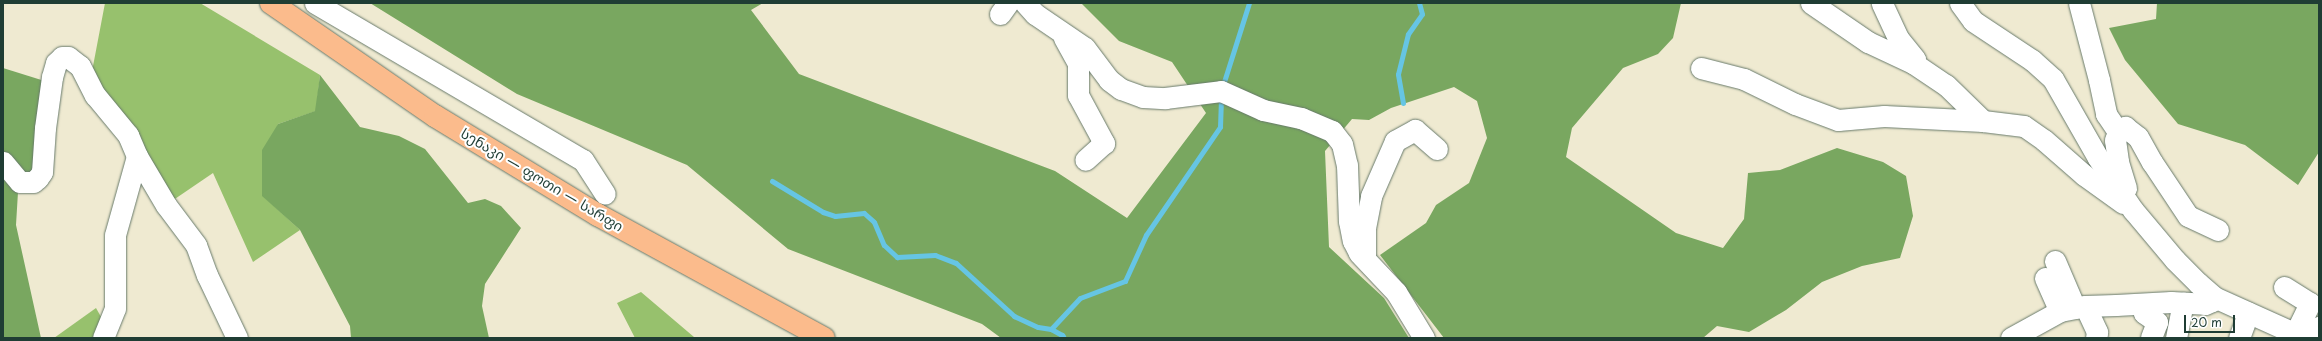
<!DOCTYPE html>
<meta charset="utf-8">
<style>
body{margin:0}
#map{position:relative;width:2322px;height:341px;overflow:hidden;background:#efead1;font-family:"Playpen Sans","Noto Sans Georgian",sans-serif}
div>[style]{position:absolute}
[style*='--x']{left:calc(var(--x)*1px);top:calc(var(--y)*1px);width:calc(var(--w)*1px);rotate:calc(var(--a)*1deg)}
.green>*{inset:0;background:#97c16d}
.forest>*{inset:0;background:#79a760}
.stream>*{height:5px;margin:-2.5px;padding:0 2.5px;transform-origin:2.5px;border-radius:2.5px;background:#66c5e4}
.roads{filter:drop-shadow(0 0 1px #687a6b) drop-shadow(0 0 1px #687a6b)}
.minor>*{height:21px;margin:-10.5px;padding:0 10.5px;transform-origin:10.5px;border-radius:10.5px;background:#fff}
.highway>*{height:22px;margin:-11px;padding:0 11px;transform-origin:11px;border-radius:11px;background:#fbbb8c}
span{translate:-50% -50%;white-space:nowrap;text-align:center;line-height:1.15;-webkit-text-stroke:4px #fff;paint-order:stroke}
.street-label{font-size:14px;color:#1f3d34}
.frame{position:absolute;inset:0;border:4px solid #1f3d34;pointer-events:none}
.scale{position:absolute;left:2184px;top:315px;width:51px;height:18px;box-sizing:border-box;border:2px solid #1f3d34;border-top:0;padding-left:5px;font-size:12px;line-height:14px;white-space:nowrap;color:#1f3d34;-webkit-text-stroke:3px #fff;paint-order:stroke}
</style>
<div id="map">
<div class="green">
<div style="clip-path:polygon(105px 3px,200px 3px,320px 75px,316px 111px,278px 124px,263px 196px,300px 230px,253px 262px,213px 173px,166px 205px,90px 82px)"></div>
<div style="clip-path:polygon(641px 292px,694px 337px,698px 338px,635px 338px,617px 303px)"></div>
<div style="clip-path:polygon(96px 308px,113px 338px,54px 338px)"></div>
</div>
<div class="forest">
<div style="clip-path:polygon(370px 3px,763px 3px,751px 10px,799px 74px,1055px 171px,1127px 218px,1206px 113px,1172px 62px,1119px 41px,1081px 3px,1681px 3px,1673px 38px,1658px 54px,1623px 68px,1572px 128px,1566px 157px,1676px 233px,1723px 248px,1744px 219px,1748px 173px,1780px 170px,1837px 148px,1883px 162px,1906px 176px,1913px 216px,1900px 258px,1862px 266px,1822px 282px,1786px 310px,1749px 332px,1717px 326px,1703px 338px,1444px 338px,1380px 255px,1426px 223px,1436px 205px,1469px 183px,1487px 138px,1477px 101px,1454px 87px,1391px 108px,1369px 120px,1352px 119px,1325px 151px,1329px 247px,1384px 298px,1409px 338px,1001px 338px,982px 324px,788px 249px,687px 165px,517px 94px)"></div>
<div style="clip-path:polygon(2157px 3px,2319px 3px,2319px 152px,2298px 185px,2245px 145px,2178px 124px,2125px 60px,2109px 28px,2156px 19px)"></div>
<div style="clip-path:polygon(3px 68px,51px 83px,32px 178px,3px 154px)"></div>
<div style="clip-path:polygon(320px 75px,360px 127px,399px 136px,425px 149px,468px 203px,485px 199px,501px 206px,521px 228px,485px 284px,482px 306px,489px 338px,351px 338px,350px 326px,300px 230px,262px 196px,262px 150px,278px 124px,315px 111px)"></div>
<div style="clip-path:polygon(3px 175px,18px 192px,16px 225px,41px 338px,3px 338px)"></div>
</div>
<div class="stream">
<div style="--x:1222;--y:88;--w:89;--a:-72.4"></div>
<div style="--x:1403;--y:103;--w:29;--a:-100"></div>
<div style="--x:1398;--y:74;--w:41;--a:-76"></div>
<div style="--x:1408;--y:34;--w:24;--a:-55"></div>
<div style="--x:1422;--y:14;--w:11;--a:-105"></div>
<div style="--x:772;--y:181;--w:60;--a:31.3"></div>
<div style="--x:823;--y:212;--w:13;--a:18"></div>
<div style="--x:835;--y:216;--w:29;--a:-6"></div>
<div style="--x:864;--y:213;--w:13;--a:42"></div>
<div style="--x:874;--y:222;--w:25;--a:67"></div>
<div style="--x:884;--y:245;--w:18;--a:43"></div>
<div style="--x:897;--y:257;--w:38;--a:-3"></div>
<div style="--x:935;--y:255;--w:22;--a:21"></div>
<div style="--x:956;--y:263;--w:79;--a:42.4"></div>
<div style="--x:1014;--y:316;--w:26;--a:25"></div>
<div style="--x:1038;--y:327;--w:13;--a:9"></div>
<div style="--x:1051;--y:329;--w:13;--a:29"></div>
<div style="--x:1062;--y:335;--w:4;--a:56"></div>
<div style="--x:1051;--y:329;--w:42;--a:-46.9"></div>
<div style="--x:1080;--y:298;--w:48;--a:-20.7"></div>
<div style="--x:1125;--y:281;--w:51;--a:-65.5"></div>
<div style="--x:1146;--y:235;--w:131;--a:-55.6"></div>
<div style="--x:1220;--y:127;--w:31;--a:-88"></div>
</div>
<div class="roads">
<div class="minor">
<div style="--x:315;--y:3;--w:311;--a:30.4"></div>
<div style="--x:583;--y:160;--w:40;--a:57.1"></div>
<div style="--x:1025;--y:3;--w:15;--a:48"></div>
<div style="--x:1035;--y:14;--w:60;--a:34.2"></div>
<div style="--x:1085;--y:48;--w:40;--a:53"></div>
<div style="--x:1109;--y:80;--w:15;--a:37"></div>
<div style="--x:1121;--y:89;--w:23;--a:20"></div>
<div style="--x:1143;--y:97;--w:22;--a:3"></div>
<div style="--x:1165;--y:98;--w:56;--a:-7.1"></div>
<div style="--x:1221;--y:91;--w:46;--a:24.3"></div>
<div style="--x:1263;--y:110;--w:39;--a:12"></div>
<div style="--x:1301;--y:118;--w:34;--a:23"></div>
<div style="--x:1332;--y:131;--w:16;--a:52"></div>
<div style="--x:1342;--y:144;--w:22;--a:77"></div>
<div style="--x:1347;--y:165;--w:56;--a:88"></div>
<div style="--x:1349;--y:221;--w:20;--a:79"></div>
<div style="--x:1353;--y:241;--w:13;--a:63"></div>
<div style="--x:1359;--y:253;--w:54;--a:46.5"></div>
<div style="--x:1396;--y:292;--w:54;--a:58.7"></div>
<div style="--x:1811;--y:3;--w:69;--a:34.4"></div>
<div style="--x:1868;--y:42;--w:50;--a:25"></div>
<div style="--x:1913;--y:63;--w:4;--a:-63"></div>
<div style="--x:1915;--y:59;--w:27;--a:-129"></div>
<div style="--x:1898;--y:38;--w:38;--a:-115"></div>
<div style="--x:1960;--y:3;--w:22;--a:54"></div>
<div style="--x:1973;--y:21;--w:71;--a:33.5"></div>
<div style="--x:2032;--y:60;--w:28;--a:42"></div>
<div style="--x:2053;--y:79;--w:91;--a:60.3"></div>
<div style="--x:2098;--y:158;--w:63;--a:56.1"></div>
<div style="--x:2133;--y:210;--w:65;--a:50"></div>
<div style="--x:2175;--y:260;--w:33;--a:45"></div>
<div style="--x:2198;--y:283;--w:21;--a:41"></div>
<div style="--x:2214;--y:297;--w:100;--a:24.3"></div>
<div style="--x:2079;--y:3;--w:80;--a:75.4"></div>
<div style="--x:2099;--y:80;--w:35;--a:78"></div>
<div style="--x:2106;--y:114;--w:22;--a:56"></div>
<div style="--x:1000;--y:14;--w:14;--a:-54"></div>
<div style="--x:1064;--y:38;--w:29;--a:61"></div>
<div style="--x:1078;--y:63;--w:32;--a:90"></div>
<div style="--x:1078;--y:95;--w:55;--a:61.6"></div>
<div style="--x:1104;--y:143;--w:25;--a:138"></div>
<div style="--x:1913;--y:63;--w:40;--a:34"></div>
<div style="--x:1946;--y:85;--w:52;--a:44.2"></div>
<div style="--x:1701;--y:68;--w:44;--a:14.3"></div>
<div style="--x:1744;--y:79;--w:57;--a:26.1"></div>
<div style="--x:1795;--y:104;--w:46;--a:20.4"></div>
<div style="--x:1838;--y:120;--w:46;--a:-5"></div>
<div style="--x:1884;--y:116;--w:99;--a:2.9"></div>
<div style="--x:1983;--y:121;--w:41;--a:7"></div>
<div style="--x:2024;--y:126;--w:24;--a:35"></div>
<div style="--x:2044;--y:140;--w:53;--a:41.2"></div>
<div style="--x:2084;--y:175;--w:48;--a:35.7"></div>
<div style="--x:3;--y:162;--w:26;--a:50"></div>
<div style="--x:20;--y:182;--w:13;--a:0"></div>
<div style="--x:33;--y:182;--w:6;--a:-39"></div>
<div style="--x:38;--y:178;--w:7;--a:-56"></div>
<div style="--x:42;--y:172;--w:44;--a:-86.1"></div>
<div style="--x:45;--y:128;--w:51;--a:-82.2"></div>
<div style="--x:52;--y:77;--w:15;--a:-74"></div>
<div style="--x:56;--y:63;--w:8;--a:-45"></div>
<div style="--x:62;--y:57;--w:6;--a:0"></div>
<div style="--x:68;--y:57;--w:15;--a:37"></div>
<div style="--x:80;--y:66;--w:33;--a:63"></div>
<div style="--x:95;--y:95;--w:52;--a:50.5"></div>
<div style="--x:128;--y:135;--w:23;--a:67"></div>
<div style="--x:137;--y:156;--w:57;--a:59.4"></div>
<div style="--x:166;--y:205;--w:50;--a:53.1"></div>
<div style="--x:196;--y:245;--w:32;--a:70"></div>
<div style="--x:207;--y:275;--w:70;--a:64.5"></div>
<div style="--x:2126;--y:188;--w:28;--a:-107"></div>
<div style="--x:2118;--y:161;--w:21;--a:-98"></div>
<div style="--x:2115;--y:140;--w:9;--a:-69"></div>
<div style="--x:2118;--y:132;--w:9;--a:-36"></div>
<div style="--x:2125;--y:127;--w:16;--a:38"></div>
<div style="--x:2138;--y:137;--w:29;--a:61"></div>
<div style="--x:2152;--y:162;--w:65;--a:56.3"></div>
<div style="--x:2188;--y:216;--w:33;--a:25"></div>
<div style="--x:1365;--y:257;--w:29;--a:-90"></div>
<div style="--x:1365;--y:228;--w:33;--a:-79"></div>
<div style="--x:1371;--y:196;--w:60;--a:-66.4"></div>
<div style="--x:1395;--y:141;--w:23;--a:-29"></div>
<div style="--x:1415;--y:130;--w:29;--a:41"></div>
<div style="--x:2055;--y:261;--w:51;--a:66.9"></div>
<div style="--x:2045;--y:278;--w:36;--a:66"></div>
<div style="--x:2284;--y:287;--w:31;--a:32"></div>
<div style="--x:2310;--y:303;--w:34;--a:116"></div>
<div style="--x:2143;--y:304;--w:9;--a:84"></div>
<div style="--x:2144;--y:313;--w:16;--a:35"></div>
<div style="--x:2157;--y:322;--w:17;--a:111"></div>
<div style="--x:2085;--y:306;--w:29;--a:65"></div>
<div style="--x:2097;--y:332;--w:6;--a:99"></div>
<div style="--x:103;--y:338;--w:32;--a:-68"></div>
<div style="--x:115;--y:308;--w:73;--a:-90"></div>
<div style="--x:115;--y:235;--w:82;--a:-74.4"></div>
<div style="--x:2011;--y:338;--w:56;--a:-28.9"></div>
<div style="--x:2060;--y:311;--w:25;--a:-11"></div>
<div style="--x:2085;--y:306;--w:31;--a:-2"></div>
<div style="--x:2116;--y:305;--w:55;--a:-3.1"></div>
<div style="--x:2171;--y:302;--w:34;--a:3"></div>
<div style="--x:2205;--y:304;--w:8;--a:-23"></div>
<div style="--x:2212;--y:301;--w:4;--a:-63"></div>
<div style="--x:2176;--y:338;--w:36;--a:-79"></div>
<div style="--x:2239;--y:338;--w:27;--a:-70"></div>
<div style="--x:2311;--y:338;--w:14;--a:-54"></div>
</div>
<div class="highway">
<div style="--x:271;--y:3;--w:199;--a:34.6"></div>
<div style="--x:435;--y:116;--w:191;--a:31.3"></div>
<div style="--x:598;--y:215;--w:257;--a:28.6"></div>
</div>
</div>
<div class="street-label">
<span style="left:542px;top:180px;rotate:31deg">სენაკი — ფოთი — სარფი</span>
</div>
<div class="frame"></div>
<div class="scale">20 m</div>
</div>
